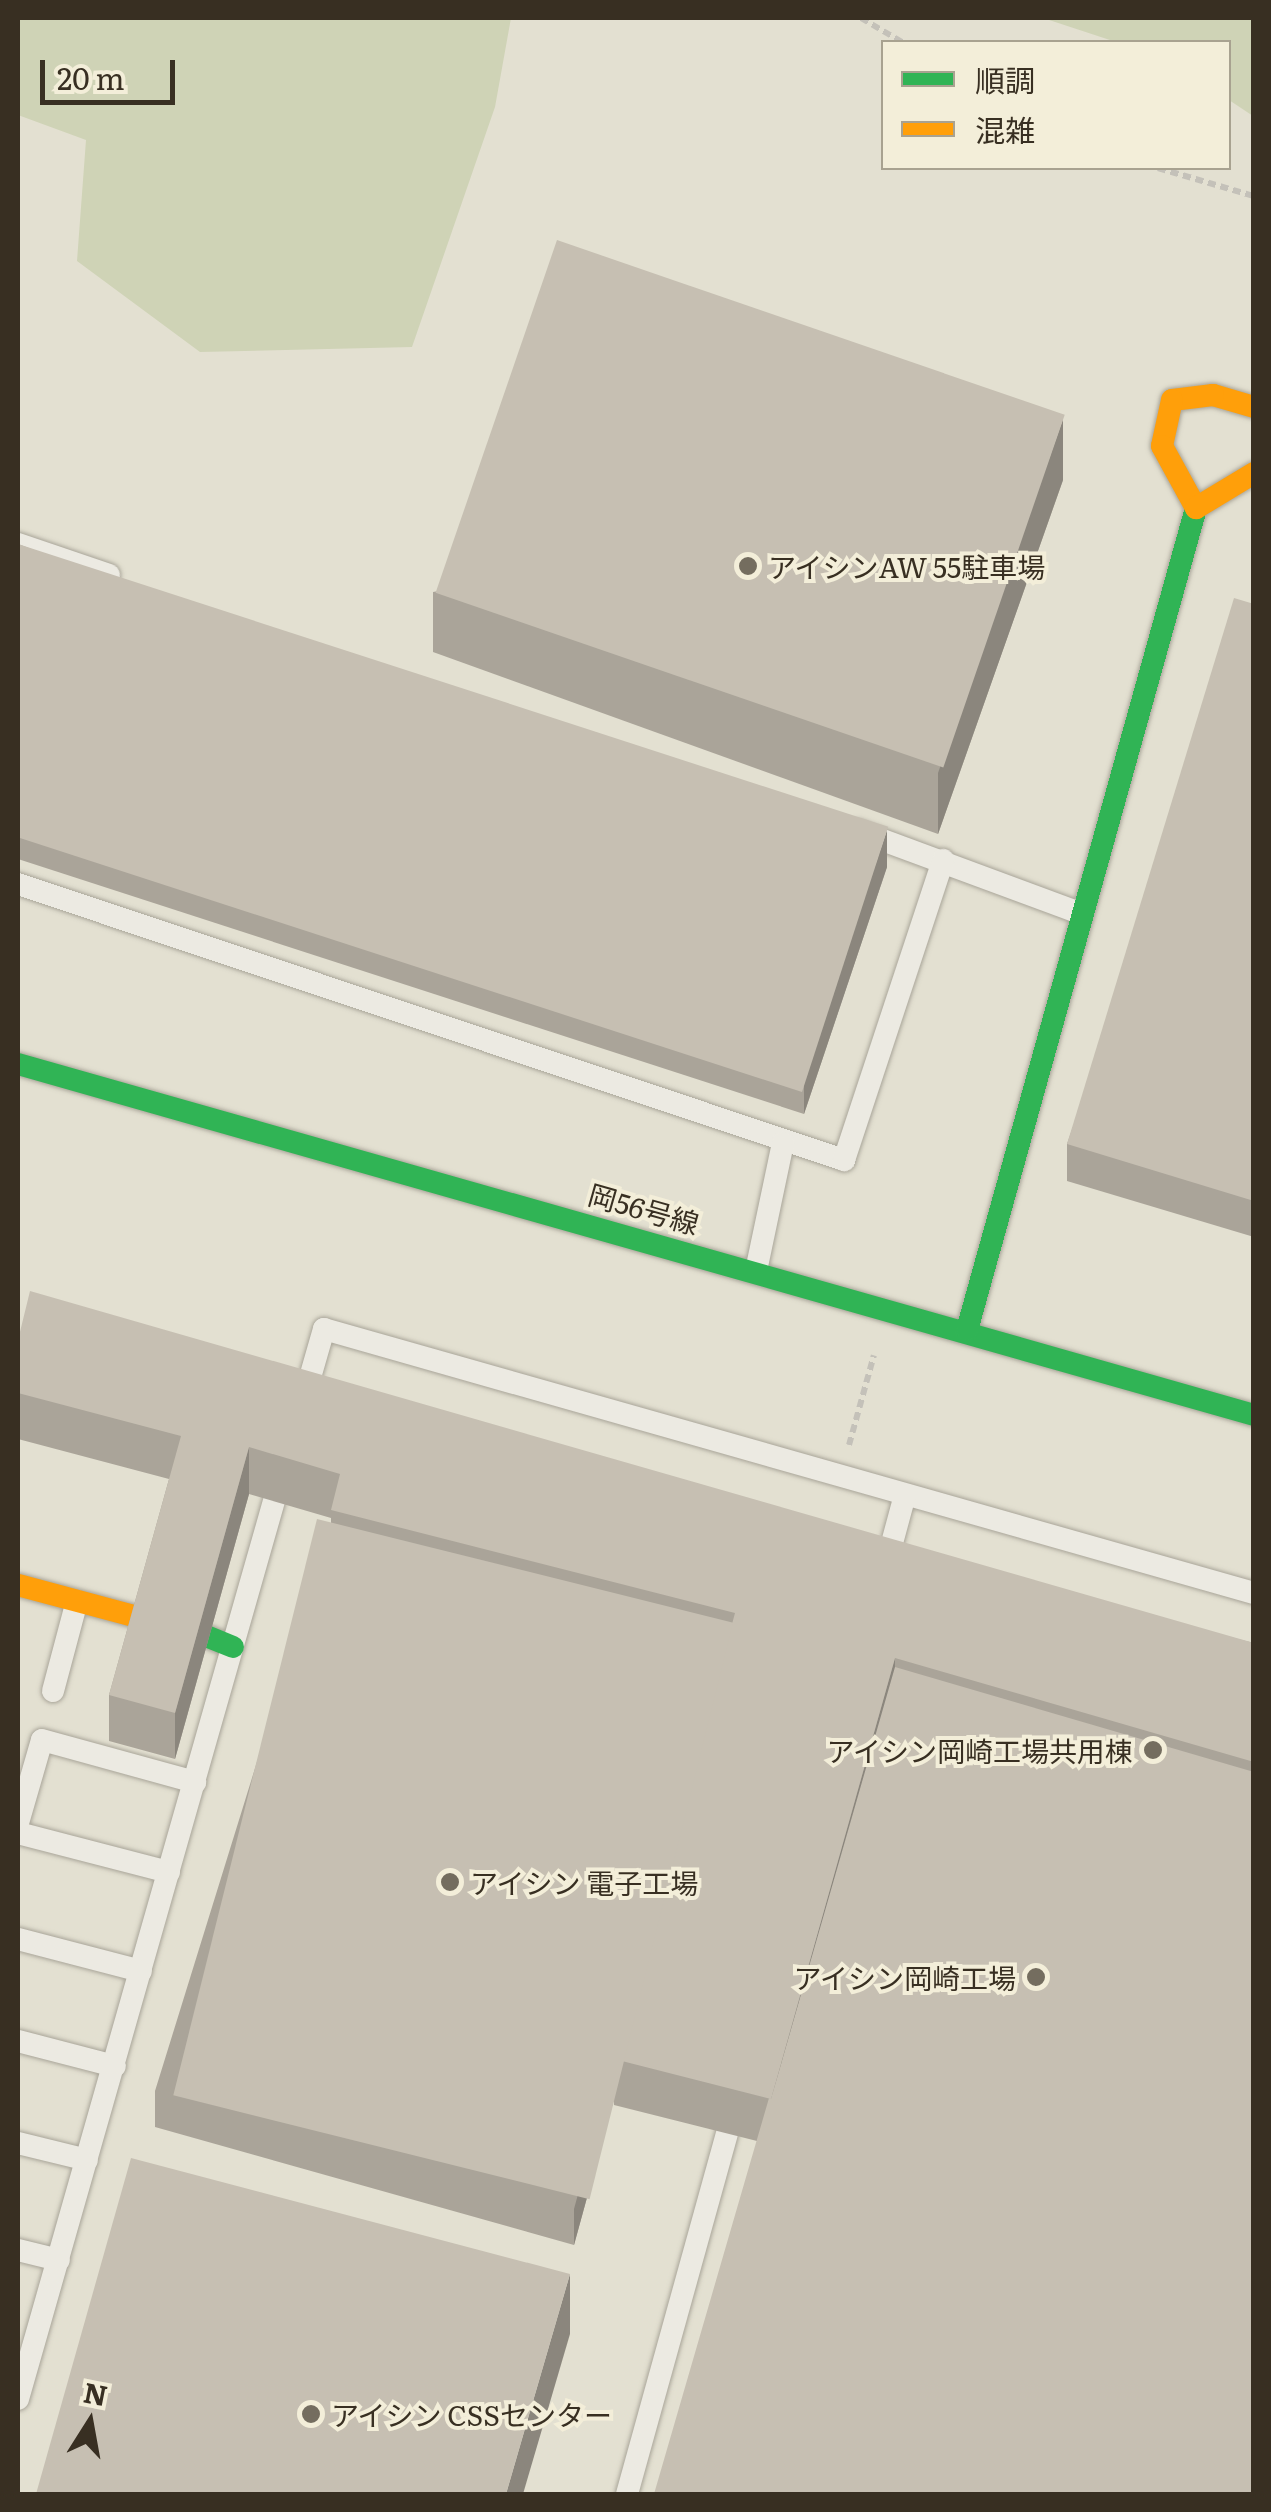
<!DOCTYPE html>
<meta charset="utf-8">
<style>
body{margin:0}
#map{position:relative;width:1271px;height:2512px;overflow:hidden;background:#e3e0d1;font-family:Literata,"Noto Sans JP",serif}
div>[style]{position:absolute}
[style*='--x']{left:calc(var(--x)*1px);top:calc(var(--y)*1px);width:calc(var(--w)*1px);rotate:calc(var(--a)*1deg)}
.green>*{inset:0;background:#cfd3b6}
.path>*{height:6px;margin-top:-3px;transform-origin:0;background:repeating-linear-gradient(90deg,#c4c1b9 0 8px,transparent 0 13px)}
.roads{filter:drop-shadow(0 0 2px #a9a599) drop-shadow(0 0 2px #a9a599)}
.lane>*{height:22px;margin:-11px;padding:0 11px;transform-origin:11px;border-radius:11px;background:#eceae2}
.fast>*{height:22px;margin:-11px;padding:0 11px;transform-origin:11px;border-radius:11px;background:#30b455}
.slow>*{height:22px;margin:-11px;padding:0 11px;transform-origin:11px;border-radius:11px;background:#ff9f0a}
.wall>*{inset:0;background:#aaa499}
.shaded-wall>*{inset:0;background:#8b867d}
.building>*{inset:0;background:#c6bfb2;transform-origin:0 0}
.dots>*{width:28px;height:28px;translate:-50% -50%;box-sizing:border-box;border:5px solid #f3eed9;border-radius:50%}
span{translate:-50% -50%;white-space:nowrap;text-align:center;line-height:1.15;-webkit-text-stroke:8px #f3eed9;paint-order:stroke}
.poi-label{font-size:28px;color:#382f22}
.left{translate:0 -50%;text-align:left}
.right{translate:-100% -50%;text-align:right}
.street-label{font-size:28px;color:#382f22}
.frame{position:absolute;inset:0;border:20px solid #382f22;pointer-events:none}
.legend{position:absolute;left:881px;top:40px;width:350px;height:130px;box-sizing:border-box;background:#f3eed9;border:2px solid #a8a290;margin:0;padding:12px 18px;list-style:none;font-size:30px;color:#382f22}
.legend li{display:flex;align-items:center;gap:20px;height:50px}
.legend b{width:50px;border:2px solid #a8a290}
.north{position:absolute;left:40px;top:2372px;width:100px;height:100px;-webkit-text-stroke:8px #f3eed9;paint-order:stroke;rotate:11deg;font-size:28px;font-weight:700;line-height:40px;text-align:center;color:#382f22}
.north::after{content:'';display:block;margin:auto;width:35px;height:45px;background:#382f22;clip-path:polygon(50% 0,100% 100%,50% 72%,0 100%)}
.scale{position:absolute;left:40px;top:60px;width:135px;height:45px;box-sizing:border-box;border:5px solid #382f22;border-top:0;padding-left:12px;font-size:30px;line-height:35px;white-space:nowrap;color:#382f22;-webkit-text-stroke:8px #f3eed9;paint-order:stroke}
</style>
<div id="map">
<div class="green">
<div style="clip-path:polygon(18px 18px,511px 18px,495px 107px,412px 347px,200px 352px,77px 261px,86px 140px,18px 115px)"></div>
<div style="clip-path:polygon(1043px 18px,1253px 18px,1253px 116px,1229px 100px,1228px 42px,1116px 42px)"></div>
</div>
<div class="path">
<div style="--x:861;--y:18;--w:48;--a:30.3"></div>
<div style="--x:1158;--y:168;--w:100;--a:16.3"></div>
<div style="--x:849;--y:1445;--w:93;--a:-74.5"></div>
</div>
<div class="roads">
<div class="lane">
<div style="--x:18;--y:544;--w:96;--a:18.8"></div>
<div style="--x:858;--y:831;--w:237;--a:20.3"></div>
<div style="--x:18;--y:884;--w:871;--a:18.48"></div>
<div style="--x:844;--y:1160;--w:316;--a:-71.7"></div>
<div style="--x:756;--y:1271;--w:131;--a:-78.1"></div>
<div style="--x:303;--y:1402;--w:76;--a:-74"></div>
<div style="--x:324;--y:1329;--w:967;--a:15.85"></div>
<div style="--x:885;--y:1569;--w:77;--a:-74.9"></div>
<div style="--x:53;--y:1691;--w:93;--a:-75.1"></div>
<div style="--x:18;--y:1823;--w:86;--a:-73.9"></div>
<div style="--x:42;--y:1740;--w:159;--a:15.4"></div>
<div style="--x:18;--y:1833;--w:156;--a:14.5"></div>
<div style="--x:18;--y:1939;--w:127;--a:14.6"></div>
<div style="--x:18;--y:2041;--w:100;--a:14.5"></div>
<div style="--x:18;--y:2143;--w:71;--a:13.8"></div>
<div style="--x:18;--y:2250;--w:42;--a:13.7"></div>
<div style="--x:18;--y:2399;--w:934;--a:-74.09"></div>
<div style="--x:627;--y:2494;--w:374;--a:-74.5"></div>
</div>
<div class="fast">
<div style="--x:18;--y:1064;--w:1285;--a:15.85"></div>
<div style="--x:967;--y:1330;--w:853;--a:-74.43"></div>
<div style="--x:206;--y:1636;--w:29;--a:22"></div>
</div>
<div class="slow">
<div style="--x:1254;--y:407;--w:43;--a:-163.7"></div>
<div style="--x:1213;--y:395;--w:41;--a:173"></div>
<div style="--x:1172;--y:400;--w:47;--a:102.3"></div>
<div style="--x:1162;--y:446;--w:71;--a:61.3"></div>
<div style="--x:1196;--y:508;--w:68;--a:-31.1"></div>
<div style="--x:18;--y:1585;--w:131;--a:15"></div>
</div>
</div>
<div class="wall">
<div style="clip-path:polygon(1063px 480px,938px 834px,433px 652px,433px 592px)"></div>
<div style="clip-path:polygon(18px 544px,887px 867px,804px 1114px,18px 859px)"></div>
<div style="clip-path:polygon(1254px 604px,1254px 1237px,1067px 1181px,1067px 1144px)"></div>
<div style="clip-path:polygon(18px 1340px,1254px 1643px,1254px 2494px,757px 2141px,614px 2105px,614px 2099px,574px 2245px,155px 2127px,155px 2091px,331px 1523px,331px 1518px,249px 1494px,175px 1759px,109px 1741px,109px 1695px,169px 1479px,18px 1439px)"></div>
</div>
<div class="shaded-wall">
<div style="clip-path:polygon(1063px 419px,1063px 480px,938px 834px,938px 773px)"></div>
<div style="clip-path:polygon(887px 830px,887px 867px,804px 1114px,804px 1077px)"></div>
<div style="clip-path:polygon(249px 1447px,249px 1494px,175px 1759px,175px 1713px)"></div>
<div style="clip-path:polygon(895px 1658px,895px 1704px,771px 2099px)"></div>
<div style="clip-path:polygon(614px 2062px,614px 2099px,574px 2245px,574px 2209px)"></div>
<div style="clip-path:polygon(570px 2274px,570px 2334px,523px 2494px,506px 2494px)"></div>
</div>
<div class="building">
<div style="left:557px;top:240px;width:537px;height:373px;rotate:19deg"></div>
<div style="left:18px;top:544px;width:915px;height:279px;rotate:18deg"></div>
<div style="clip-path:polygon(1234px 598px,1254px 604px,1254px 1201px,1067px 1144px)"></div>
<div style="clip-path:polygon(30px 1291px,1254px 1643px,1254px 1762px,895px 1658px,771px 2099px,614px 2059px,735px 1613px,331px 1510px,340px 1474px,249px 1447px,175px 1713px,109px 1695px,181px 1436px,18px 1393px,18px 1340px)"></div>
<div style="left:317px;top:1519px;width:429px;height:594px;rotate:14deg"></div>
<div style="clip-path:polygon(895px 1667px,1254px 1772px,1254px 2494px,654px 2494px,769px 2098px,771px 2099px)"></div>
<div style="clip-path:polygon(131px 2158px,570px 2274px,506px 2494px,36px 2494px)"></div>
</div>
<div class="dots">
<div style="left:748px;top:566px;background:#746d5f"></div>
<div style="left:1153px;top:1750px;background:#746d5f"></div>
<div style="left:450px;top:1882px;background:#746d5f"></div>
<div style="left:1036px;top:1977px;background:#746d5f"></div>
<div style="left:311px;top:2414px;background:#746d5f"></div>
</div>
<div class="poi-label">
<span class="left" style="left:768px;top:566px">アイシンAW 55駐車場</span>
<span class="right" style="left:1133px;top:1750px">アイシン岡崎工場共用棟</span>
<span class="left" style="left:470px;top:1882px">アイシン 電子工場</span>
<span class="right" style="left:1016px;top:1977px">アイシン岡崎工場</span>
<span class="left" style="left:331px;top:2414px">アイシン CSSセンター</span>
</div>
<div class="street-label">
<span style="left:644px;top:1208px;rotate:16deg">岡56号線</span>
</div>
<div class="frame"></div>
<ul class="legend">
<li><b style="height:12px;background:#30b455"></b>順調</li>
<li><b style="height:12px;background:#ff9f0a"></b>混雑</li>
</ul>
<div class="north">N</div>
<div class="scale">20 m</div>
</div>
